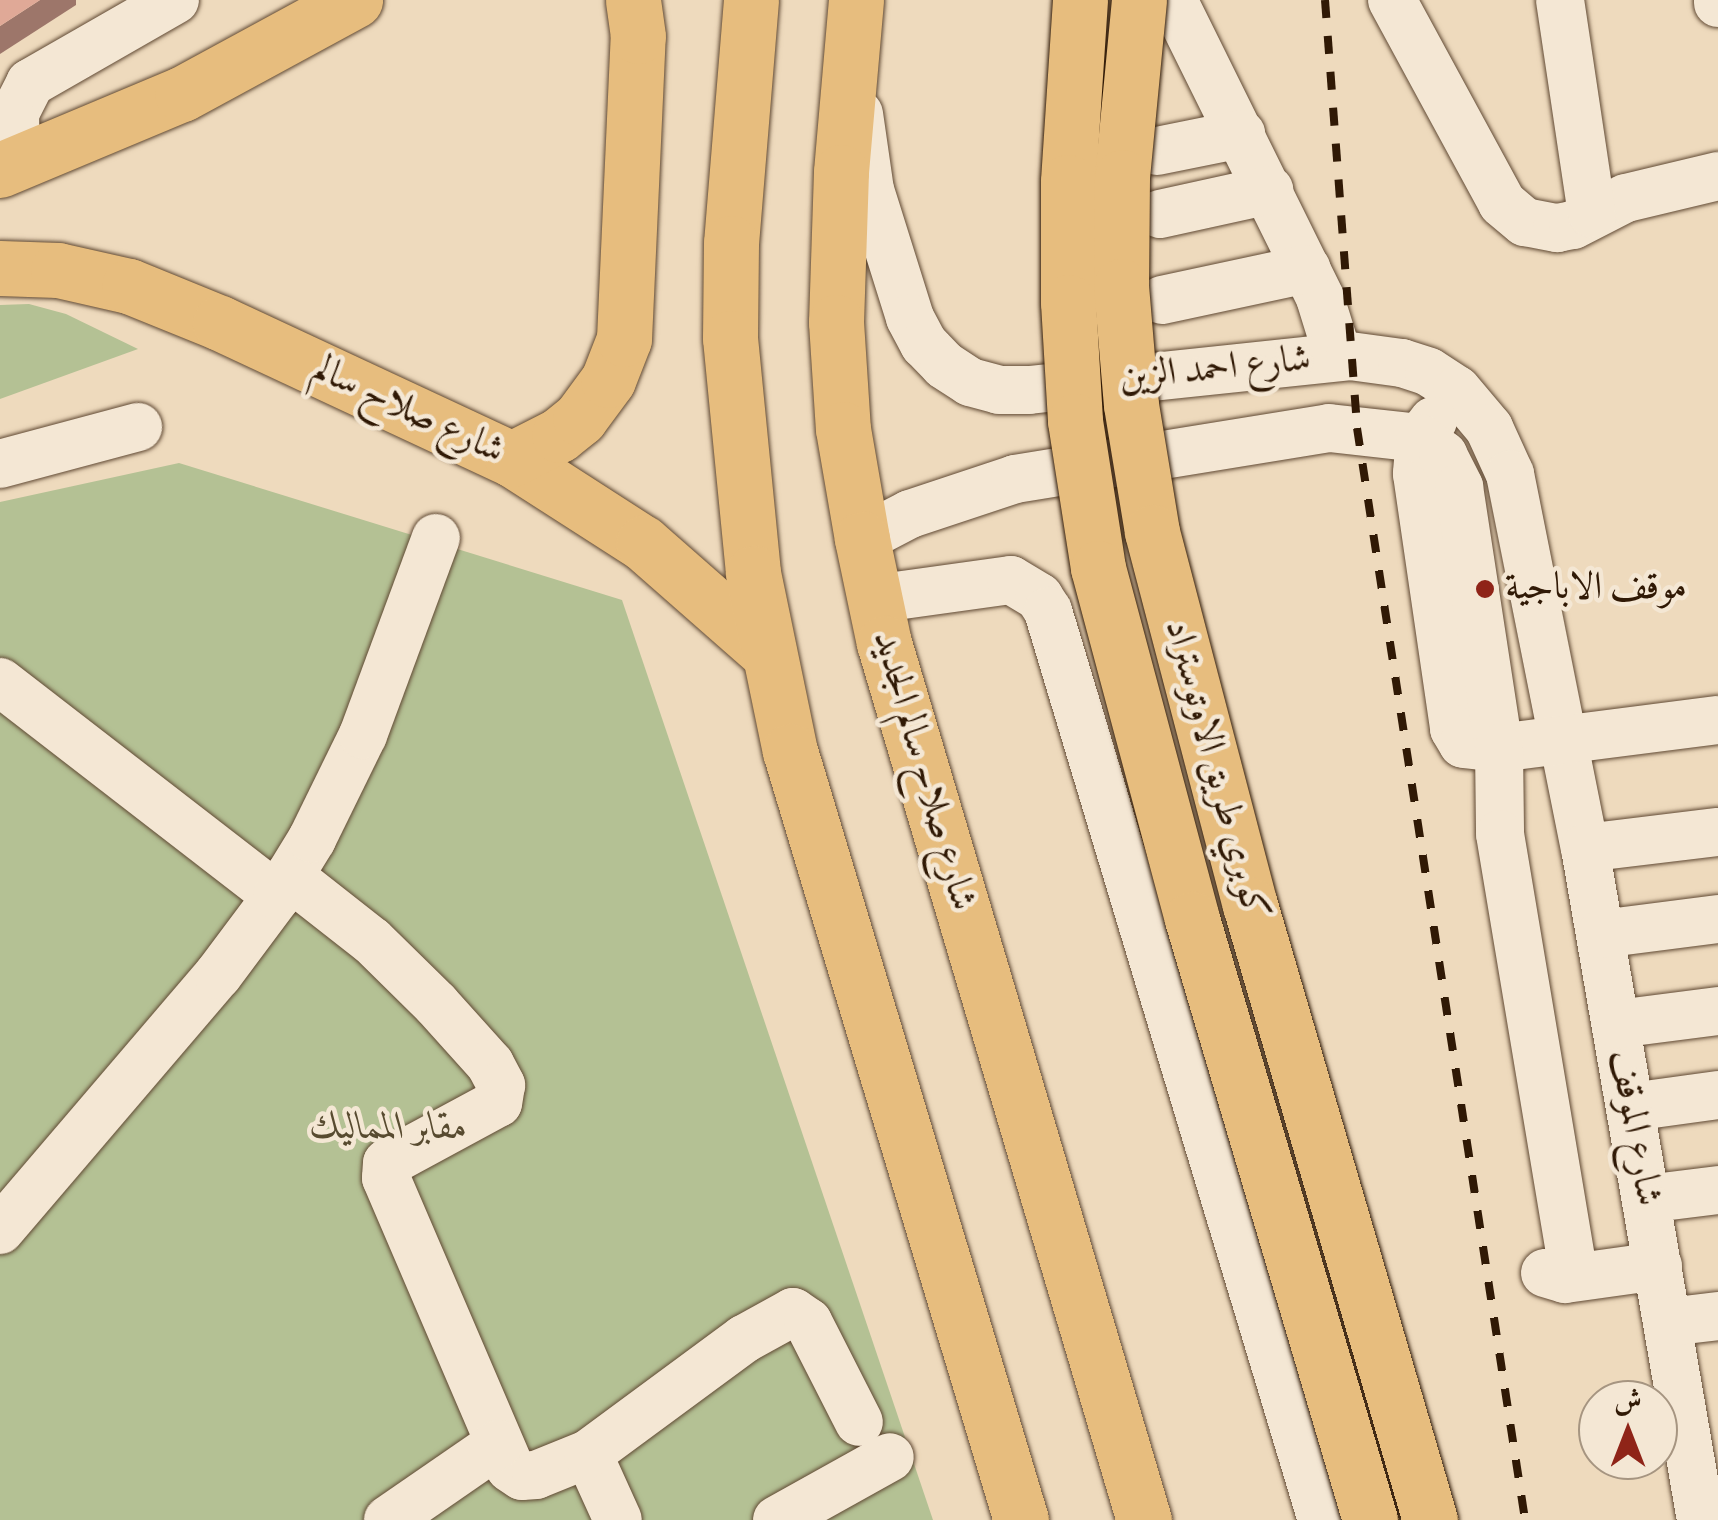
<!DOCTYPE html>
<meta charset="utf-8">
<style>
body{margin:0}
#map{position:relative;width:1718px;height:1520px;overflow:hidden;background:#eedabd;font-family:Vollkorn,Amiri,serif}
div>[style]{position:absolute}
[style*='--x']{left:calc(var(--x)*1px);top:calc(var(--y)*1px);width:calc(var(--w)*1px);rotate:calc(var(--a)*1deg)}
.green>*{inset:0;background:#b4c194}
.roads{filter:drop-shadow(0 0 2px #604933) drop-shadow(0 0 2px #604933)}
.minor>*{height:48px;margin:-24px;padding:0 24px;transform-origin:24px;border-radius:24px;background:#f4e7d4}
.major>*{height:55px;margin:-27.5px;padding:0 27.5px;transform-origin:27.5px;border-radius:27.5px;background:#e7bd7e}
.highway>*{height:55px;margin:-27.5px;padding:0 27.5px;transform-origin:27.5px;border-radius:27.5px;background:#e7bd7e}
.rail>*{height:8px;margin-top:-4px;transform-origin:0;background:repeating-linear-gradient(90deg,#301905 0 18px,transparent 0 36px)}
.bridges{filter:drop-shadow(0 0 2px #301905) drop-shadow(0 0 2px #301905)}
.highway-bridge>*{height:55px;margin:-27.5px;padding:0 27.5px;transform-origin:27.5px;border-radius:27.5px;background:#e7bd7e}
.shaded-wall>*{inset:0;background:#9d766a}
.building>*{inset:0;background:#e0a997}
.dots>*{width:28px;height:28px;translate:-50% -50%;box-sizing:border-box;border:5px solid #f4e7d4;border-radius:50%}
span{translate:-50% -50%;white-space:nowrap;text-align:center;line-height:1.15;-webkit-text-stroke:9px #f4e7d4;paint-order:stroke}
.street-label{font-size:38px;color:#301905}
.poi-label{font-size:38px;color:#301905}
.left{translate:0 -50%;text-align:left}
.park-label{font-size:38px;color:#584b30;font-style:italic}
.north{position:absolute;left:1578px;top:1380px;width:100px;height:100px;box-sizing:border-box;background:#f4e7d4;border:2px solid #a69581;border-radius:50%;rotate:0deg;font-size:28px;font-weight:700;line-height:40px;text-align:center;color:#301905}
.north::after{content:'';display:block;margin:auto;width:35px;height:45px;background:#8f2418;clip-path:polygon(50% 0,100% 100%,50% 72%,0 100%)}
</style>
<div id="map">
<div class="green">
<div style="clip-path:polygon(29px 304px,66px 314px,138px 349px,0 399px,0 305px)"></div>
<div style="clip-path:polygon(179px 463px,622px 600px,933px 1520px,0 1520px,0 502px)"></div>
</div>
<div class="roads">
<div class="minor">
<div style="--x:1173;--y:0;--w:332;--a:63.7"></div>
<div style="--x:1320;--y:298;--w:61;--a:72.8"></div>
<div style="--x:1392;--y:0;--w:231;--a:61.5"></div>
<div style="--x:1502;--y:203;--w:30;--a:40"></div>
<div style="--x:1525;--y:222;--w:33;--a:11"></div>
<div style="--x:1557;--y:228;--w:16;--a:-11"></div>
<div style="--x:1573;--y:225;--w:59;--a:-27"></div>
<div style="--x:1626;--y:198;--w:95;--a:-13.4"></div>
<div style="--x:1560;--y:0;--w:216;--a:81.5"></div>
<div style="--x:1718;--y:0;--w:3;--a:90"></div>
<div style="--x:859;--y:114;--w:77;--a:81.8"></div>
<div style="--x:870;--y:190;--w:134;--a:72.6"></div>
<div style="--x:910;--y:318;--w:30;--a:62"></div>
<div style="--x:924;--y:344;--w:29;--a:46"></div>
<div style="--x:944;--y:365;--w:31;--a:33"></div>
<div style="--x:970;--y:382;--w:30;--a:15"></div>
<div style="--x:999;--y:390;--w:30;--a:0"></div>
<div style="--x:1029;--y:390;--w:323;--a:-6"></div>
<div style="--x:1350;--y:356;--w:52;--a:7.7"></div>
<div style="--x:1402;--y:363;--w:28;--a:18"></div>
<div style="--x:1429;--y:372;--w:33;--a:33"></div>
<div style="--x:1457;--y:390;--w:50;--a:49.9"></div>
<div style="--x:1489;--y:428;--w:51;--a:65.5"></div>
<div style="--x:1510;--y:474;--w:381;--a:78.7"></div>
<div style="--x:1585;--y:848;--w:682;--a:80.21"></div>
<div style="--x:1157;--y:151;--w:86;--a:-11.4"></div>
<div style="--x:16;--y:164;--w:51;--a:-91.1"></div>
<div style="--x:15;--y:113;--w:34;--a:-63"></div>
<div style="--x:30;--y:83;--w:167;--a:-29.8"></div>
<div style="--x:1160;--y:214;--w:112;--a:-12.4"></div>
<div style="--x:1162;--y:300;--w:148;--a:-12.1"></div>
<div style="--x:1433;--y:421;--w:21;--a:127"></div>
<div style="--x:1420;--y:438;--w:36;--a:95"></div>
<div style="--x:1417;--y:474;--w:258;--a:81.7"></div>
<div style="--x:1454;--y:729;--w:17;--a:59"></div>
<div style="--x:1463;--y:744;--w:36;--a:6"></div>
<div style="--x:1499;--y:748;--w:221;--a:-7.3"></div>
<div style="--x:0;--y:464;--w:143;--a:-15"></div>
<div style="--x:862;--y:539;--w:54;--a:-27.5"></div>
<div style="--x:910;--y:514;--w:111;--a:-18.4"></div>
<div style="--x:1015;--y:479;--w:318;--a:-9.2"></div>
<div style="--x:1329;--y:428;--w:92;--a:6.3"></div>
<div style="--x:1420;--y:438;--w:29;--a:36"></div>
<div style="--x:1443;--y:455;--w:36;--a:63"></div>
<div style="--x:1459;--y:487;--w:264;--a:81.3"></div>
<div style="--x:1499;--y:748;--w:86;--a:89.3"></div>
<div style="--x:1500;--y:834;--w:449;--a:80.5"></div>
<div style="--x:874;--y:599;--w:138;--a:-7.9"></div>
<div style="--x:1011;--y:580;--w:33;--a:31"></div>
<div style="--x:1039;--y:597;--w:17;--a:57"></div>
<div style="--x:1048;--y:611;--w:949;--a:73.23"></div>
<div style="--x:0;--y:682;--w:350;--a:37.7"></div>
<div style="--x:1585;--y:848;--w:134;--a:-6.9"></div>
<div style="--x:289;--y:876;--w:105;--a:38.1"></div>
<div style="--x:372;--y:941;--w:90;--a:44.5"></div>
<div style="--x:436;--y:1004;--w:81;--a:48"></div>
<div style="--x:490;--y:1064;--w:24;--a:62"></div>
<div style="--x:501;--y:1085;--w:18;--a:99"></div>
<div style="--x:498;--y:1103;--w:126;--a:151.6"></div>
<div style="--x:387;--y:1163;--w:15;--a:94"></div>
<div style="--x:386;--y:1178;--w:315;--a:66.8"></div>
<div style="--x:510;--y:1468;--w:14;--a:34"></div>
<div style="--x:522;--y:1476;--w:14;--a:-4"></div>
<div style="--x:536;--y:1475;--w:56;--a:-22"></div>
<div style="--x:588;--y:1454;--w:72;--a:65.6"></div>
<div style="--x:1601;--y:934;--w:118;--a:-7.3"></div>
<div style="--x:1617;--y:1024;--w:102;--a:-7.3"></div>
<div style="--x:1631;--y:1107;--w:88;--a:-7.9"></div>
<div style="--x:1646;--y:1199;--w:73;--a:-7.1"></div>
<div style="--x:0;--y:1230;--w:335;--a:-49.5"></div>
<div style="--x:218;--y:975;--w:99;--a:-53.2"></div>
<div style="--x:277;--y:896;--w:67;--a:-58.4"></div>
<div style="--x:312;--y:839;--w:116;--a:-63.9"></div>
<div style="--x:363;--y:735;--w:210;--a:-69.7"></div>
<div style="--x:1545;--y:1273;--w:21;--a:17"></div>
<div style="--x:1565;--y:1279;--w:94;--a:-8"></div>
<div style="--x:1668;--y:1322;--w:50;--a:-6.8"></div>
<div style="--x:588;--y:1454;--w:194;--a:-36.4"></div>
<div style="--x:744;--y:1339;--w:56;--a:-28.9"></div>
<div style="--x:793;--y:1312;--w:18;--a:34"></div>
<div style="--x:808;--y:1322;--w:112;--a:63"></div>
<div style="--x:388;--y:1520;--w:134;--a:-34.6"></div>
<div style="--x:777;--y:1520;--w:129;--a:-29.1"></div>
</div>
<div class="major">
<div style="--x:0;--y:170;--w:197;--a:-22.7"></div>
<div style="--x:182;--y:94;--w:197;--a:-28.5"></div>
<div style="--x:0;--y:268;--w:58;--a:2"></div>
<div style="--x:58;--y:270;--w:73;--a:12.7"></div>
<div style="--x:129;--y:286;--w:98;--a:22.1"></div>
<div style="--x:220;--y:323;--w:322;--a:25"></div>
<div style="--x:512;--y:459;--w:156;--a:32.7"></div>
<div style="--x:643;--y:543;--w:167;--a:41.3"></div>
<div style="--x:512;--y:459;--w:53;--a:-27.1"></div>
<div style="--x:559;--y:435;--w:27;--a:-39"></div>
<div style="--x:580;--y:418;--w:47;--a:-53.6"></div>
<div style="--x:608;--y:380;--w:44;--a:-68.7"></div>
<div style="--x:624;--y:339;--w:303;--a:-87.4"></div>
<div style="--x:638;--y:36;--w:36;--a:-98"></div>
</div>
<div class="highway">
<div style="--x:751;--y:0;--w:244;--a:94.7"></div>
<div style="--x:731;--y:243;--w:95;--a:90.6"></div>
<div style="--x:730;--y:338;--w:236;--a:84.4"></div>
<div style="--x:753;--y:573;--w:182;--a:78.3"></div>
<div style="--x:790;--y:751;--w:803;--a:73.28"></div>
<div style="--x:856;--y:0;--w:173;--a:95"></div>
<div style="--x:841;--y:172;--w:150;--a:91.9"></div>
<div style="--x:836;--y:322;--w:107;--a:86.3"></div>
<div style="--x:843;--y:429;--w:112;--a:80.2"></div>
<div style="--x:862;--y:539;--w:106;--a:78.1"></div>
<div style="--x:884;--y:643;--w:915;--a:73.49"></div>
</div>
</div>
<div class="rail">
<div style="--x:1325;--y:0;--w:429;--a:85.7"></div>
<div style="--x:1357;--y:428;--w:1105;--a:81.25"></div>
</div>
<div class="bridges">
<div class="highway-bridge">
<div style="--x:1080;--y:0;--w:182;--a:93.8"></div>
<div style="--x:1068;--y:182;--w:120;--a:90"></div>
<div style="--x:1068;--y:302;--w:119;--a:86.6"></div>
<div style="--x:1075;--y:421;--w:149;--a:81.1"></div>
<div style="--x:1098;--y:568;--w:363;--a:75"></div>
<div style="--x:1192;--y:919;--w:627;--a:73.5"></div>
<div style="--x:1139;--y:0;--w:178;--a:95.5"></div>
<div style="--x:1122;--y:177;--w:109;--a:90.5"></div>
<div style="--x:1121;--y:286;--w:119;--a:85.2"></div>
<div style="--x:1131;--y:405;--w:129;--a:80.6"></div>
<div style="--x:1152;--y:532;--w:386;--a:75.3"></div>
<div style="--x:1250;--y:905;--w:641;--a:73.69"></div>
</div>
</div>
<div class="shaded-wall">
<div style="clip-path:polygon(40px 0,76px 0,76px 5px,0 54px,0 26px)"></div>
</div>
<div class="building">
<div style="clip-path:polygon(0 0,40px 0,0 26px)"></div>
</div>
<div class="dots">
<div style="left:1485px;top:589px;background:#8f2418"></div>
</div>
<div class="street-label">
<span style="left:1215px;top:370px;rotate:-6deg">شارع احمد الزين</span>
<span style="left:408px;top:411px;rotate:25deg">شارع صلاح سالم</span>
<span style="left:1215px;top:770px;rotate:75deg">كوبري طريق الاوتوستراد</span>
<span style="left:923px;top:771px;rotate:74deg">شارع صلاح سالم الجديد</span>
<span style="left:1634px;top:1128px;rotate:80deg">شارع الموقف</span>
</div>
<div class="poi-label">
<span class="left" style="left:1505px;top:589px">موقف الاباجية</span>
</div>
<div class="park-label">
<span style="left:389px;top:1129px">مقابر المماليك</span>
</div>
<div class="north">ش</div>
</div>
